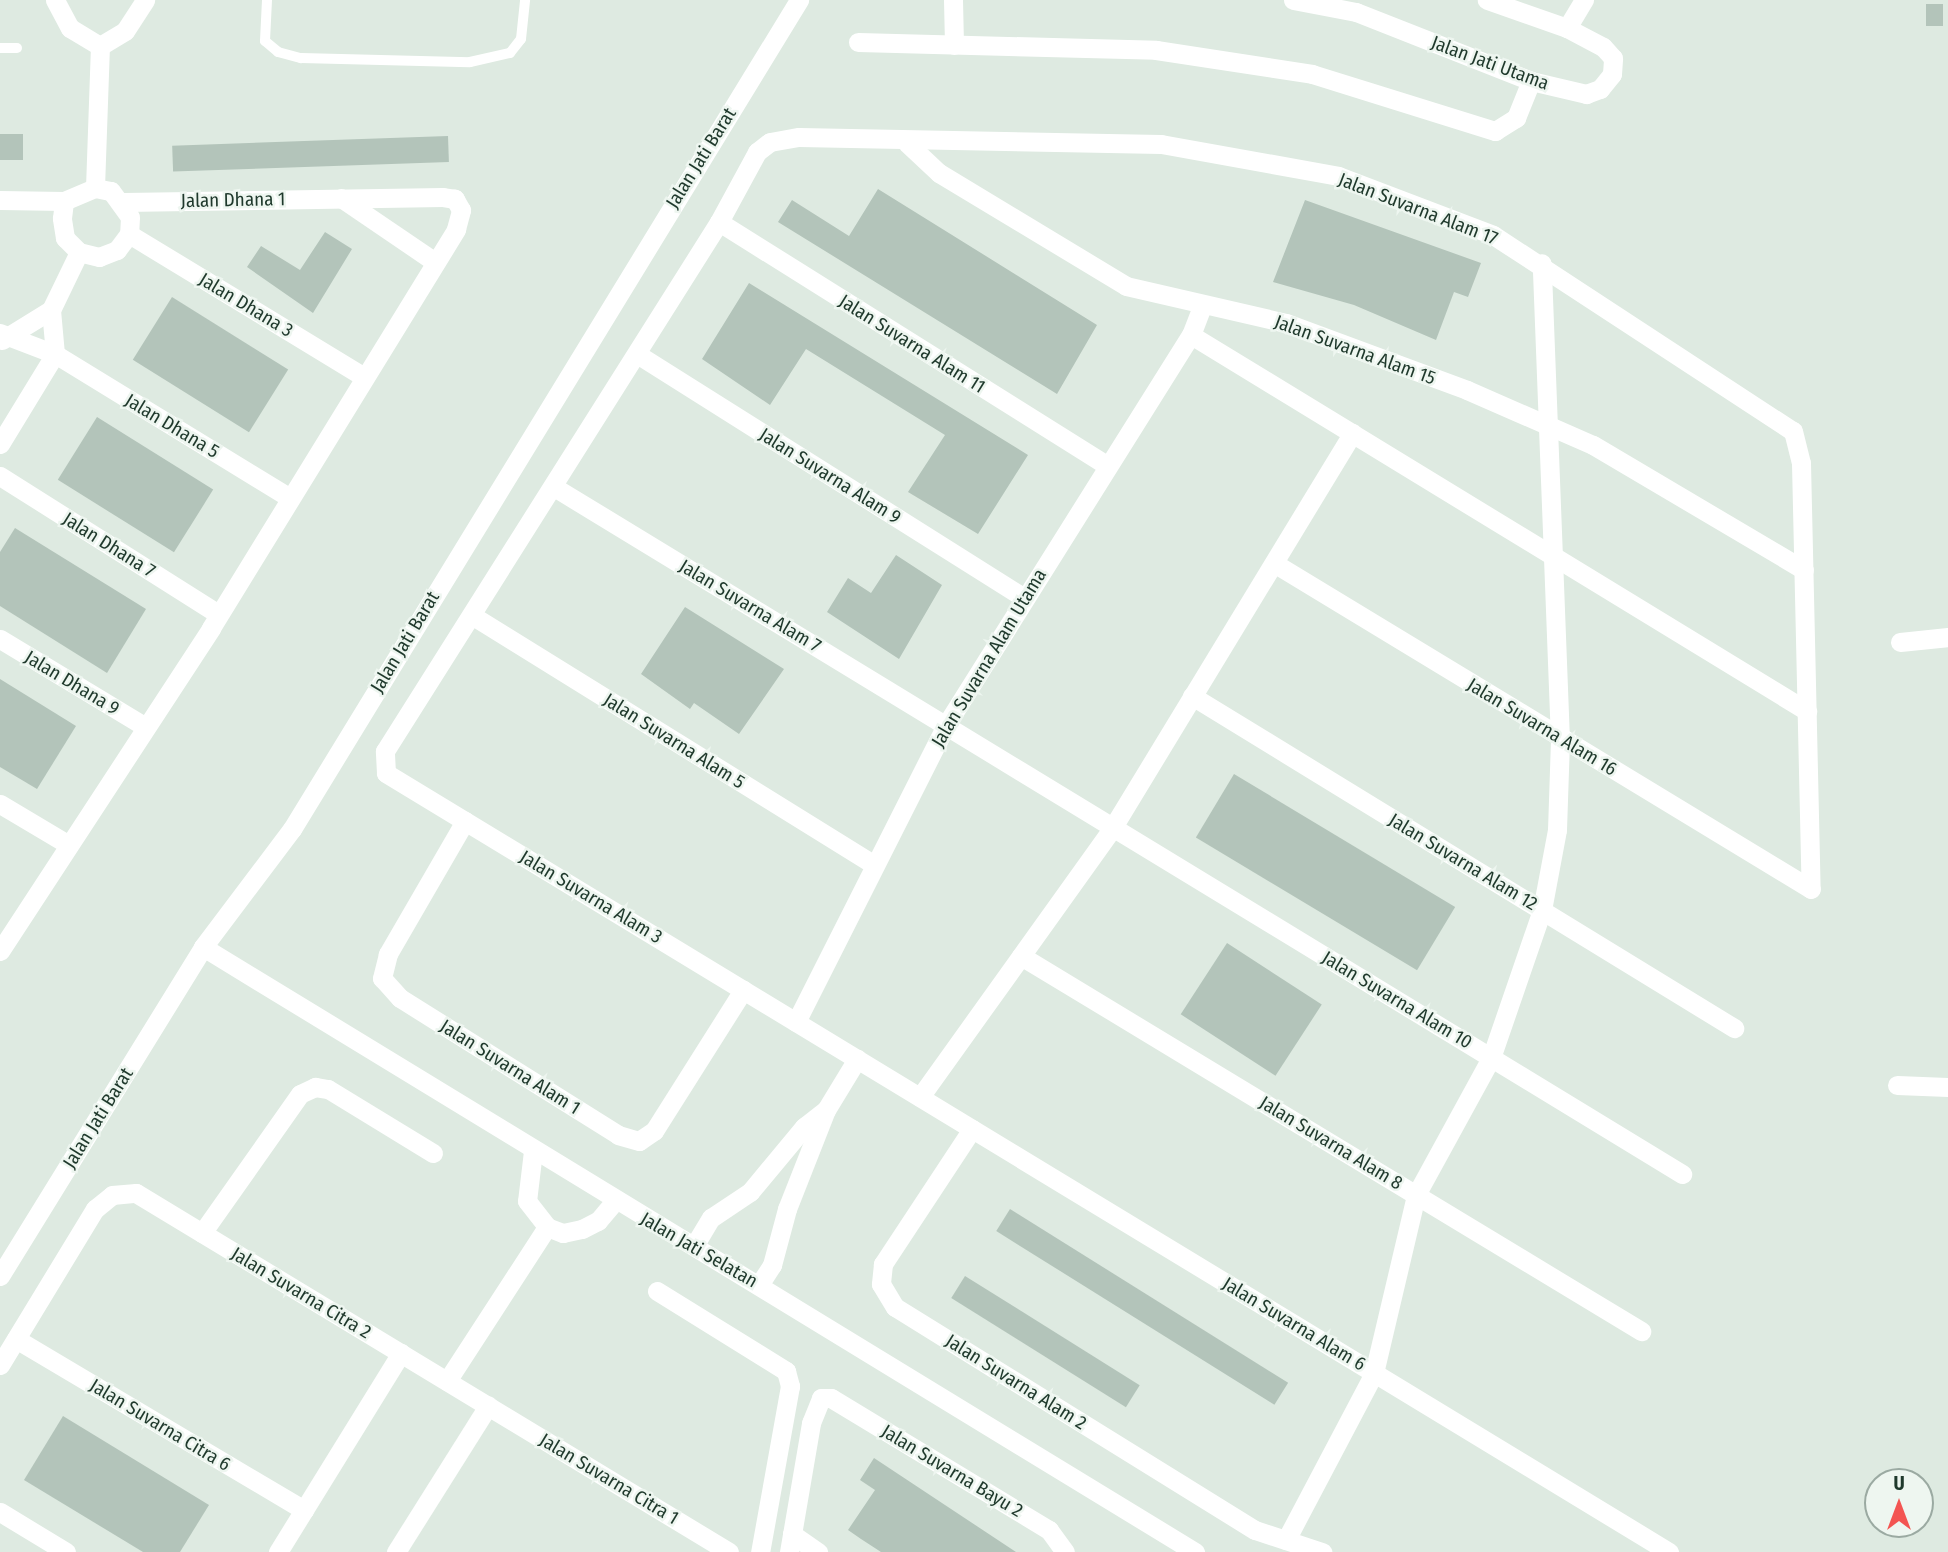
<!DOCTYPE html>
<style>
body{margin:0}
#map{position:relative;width:1948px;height:1552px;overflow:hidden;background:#deeae1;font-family:"Fira Sans Condensed",sans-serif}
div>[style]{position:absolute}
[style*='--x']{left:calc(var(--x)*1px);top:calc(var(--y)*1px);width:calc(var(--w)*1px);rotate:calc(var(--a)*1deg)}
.building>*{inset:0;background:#b3c4ba;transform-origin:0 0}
.lane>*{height:10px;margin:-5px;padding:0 5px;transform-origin:5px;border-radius:5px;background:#fff}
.street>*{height:19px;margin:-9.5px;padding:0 9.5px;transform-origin:9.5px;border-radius:9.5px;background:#fff}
span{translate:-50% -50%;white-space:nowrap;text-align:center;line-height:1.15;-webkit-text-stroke:5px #eef6f0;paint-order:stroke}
.street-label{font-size:19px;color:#1f392c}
.north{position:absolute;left:1864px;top:1468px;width:70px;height:70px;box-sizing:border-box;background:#eef6f0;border:2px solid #9baaa2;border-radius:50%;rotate:0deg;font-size:19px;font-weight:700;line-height:28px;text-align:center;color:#1f392c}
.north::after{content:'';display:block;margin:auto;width:24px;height:32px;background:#f35552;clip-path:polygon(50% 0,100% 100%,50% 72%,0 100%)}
</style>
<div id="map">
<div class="building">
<div style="left:1926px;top:4px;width:17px;height:22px"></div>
<div style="left:0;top:134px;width:23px;height:26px"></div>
<div style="left:448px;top:136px;width:26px;height:276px;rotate:88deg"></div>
<div style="clip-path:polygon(878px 189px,1097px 325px,1057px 394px,778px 222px,792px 200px,849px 236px)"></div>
<div style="clip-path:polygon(1305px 200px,1481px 263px,1468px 297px,1454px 292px,1436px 340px,1354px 305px,1273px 282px)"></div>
<div style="clip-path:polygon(325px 232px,352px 249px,313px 313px,247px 267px,261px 246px,300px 270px)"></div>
<div style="clip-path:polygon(749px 283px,1028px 455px,978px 534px,908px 492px,945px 435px,806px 349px,770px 405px,702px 359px)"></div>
<div style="left:172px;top:297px;width:137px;height:74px;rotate:32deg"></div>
<div style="left:97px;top:417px;width:137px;height:74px;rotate:32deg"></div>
<div style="clip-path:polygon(15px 528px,146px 609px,107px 673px,0 606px,0 552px)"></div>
<div style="clip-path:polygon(896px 555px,942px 585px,899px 659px,827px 612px,848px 578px,871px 593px)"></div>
<div style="clip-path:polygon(685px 607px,784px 669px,739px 734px,694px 703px,690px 709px,641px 674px)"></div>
<div style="clip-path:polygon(0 679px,76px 726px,37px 789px,0 767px)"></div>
<div style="left:1234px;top:774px;width:258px;height:74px;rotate:31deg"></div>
<div style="left:1227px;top:943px;width:113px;height:85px;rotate:33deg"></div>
<div style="left:1010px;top:1209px;width:328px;height:26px;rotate:32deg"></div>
<div style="left:965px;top:1276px;width:206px;height:26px;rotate:32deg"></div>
<div style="clip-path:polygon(63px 1416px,209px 1505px,180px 1552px,143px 1552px,24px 1480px)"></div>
<div style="clip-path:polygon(874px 1458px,1016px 1552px,881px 1552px,861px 1539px,848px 1530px,875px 1490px,860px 1480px)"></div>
</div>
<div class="lane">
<div style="--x:267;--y:0;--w:41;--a:92.8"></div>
<div style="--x:265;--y:41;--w:17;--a:40"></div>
<div style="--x:278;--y:52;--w:24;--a:15"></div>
<div style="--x:301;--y:58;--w:169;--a:1.4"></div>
<div style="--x:470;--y:62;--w:41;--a:-12.7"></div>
<div style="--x:510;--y:53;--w:18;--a:-52"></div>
<div style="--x:521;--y:39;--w:39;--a:-84"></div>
<div style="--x:0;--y:48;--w:17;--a:0"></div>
</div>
<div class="street">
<div style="--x:55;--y:0;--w:32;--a:62"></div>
<div style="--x:70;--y:28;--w:35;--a:31"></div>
<div style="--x:953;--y:0;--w:45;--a:88.7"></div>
<div style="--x:1293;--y:0;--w:64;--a:10.8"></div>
<div style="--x:1356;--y:12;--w:188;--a:21.5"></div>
<div style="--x:1531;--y:81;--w:57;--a:13.3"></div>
<div style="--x:1586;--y:94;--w:15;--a:-20"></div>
<div style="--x:1600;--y:89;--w:19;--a:-51"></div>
<div style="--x:1612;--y:74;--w:16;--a:-86"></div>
<div style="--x:1613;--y:58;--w:15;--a:-132"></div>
<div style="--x:1603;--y:47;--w:41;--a:-152.2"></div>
<div style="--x:1567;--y:28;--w:85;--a:-160.7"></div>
<div style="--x:1567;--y:28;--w:33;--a:-59"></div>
<div style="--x:858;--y:42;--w:298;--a:1.5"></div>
<div style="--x:1156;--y:50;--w:158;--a:8.7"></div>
<div style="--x:1312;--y:74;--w:192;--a:17.3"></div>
<div style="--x:1495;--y:131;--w:25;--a:-32"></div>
<div style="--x:1516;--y:118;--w:40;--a:-68"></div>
<div style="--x:100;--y:46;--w:29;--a:-31"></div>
<div style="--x:125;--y:31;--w:37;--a:-57"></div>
<div style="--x:907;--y:143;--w:44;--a:43.2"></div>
<div style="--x:939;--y:173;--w:218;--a:31.1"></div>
<div style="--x:1126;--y:286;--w:164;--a:13"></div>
<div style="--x:1286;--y:323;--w:193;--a:20.3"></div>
<div style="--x:1467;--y:390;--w:137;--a:23.6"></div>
<div style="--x:1593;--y:445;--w:245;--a:30.6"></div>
<div style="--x:95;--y:188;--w:16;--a:11"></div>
<div style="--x:111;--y:191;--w:32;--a:54"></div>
<div style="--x:130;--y:217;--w:17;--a:93"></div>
<div style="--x:129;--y:234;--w:20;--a:127"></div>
<div style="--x:117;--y:250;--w:19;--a:159"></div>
<div style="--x:99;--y:257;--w:21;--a:-166"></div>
<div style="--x:79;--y:252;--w:20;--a:-135"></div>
<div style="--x:65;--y:238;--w:20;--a:-99"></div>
<div style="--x:62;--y:218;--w:17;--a:-83"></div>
<div style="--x:64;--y:201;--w:34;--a:-23"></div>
<div style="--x:95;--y:188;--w:142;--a:-88"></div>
<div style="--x:341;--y:198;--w:114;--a:34.2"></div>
<div style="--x:0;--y:200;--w:64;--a:0.9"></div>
<div style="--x:719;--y:222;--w:457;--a:32.1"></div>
<div style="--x:129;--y:234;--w:275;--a:31.3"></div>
<div style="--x:0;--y:333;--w:59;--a:20.9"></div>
<div style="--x:55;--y:354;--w:276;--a:31.5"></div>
<div style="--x:1191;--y:335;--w:722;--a:31.4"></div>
<div style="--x:2;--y:340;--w:57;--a:-31.5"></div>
<div style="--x:637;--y:354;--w:457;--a:32.2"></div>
<div style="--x:0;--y:444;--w:105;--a:-58.6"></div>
<div style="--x:55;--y:354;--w:44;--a:-95.2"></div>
<div style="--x:51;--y:310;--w:64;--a:-64.2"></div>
<div style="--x:0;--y:476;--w:258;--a:32.3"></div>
<div style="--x:554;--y:487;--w:1321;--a:31.34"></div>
<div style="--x:1274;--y:563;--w:628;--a:31.26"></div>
<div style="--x:473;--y:616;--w:472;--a:31.8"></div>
<div style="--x:0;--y:639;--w:168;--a:31.1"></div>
<div style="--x:1900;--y:642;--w:48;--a:-5.9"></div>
<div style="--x:1192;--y:696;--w:636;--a:31.49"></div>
<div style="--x:0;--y:804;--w:80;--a:30.7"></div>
<div style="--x:465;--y:821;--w:154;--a:120.1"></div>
<div style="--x:388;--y:954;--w:25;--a:104"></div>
<div style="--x:382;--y:978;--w:27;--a:48"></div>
<div style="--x:400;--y:998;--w:257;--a:32.1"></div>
<div style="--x:618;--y:1135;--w:22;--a:16"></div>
<div style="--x:639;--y:1141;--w:18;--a:-34"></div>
<div style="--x:654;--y:1131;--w:167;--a:-57.7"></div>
<div style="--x:203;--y:947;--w:1162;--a:31.38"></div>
<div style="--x:0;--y:951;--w:386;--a:-56.8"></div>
<div style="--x:211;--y:628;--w:468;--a:-58.4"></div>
<div style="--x:456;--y:229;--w:20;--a:-75"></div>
<div style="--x:461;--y:210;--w:13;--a:-119"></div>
<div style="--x:455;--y:199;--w:12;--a:-171"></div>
<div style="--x:443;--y:197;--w:319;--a:179.1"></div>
<div style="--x:1021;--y:956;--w:725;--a:31.17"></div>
<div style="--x:796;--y:1022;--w:333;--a:-63.2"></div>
<div style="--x:946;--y:725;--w:461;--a:-57.9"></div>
<div style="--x:1191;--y:335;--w:31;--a:-69"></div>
<div style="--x:1897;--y:1085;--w:51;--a:2.2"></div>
<div style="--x:920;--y:1097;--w:332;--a:-54.4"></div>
<div style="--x:1113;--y:827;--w:461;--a:-58.7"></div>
<div style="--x:972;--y:1129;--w:162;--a:123.4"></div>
<div style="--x:883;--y:1264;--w:20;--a:96"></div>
<div style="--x:881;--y:1284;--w:27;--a:59"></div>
<div style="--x:895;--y:1307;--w:423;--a:31.8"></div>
<div style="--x:1255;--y:1530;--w:71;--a:18.2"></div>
<div style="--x:533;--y:1151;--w:50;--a:96.8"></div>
<div style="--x:527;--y:1201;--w:33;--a:52"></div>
<div style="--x:547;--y:1227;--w:17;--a:21"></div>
<div style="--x:563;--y:1233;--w:19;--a:-12"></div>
<div style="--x:582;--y:1229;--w:18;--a:-27"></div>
<div style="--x:598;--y:1221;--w:26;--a:-50"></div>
<div style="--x:202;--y:1233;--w:170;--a:-54.8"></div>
<div style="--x:300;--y:1094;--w:17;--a:-25"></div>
<div style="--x:315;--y:1087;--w:13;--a:9"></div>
<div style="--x:328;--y:1089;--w:123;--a:31.4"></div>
<div style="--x:694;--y:1246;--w:33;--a:-59"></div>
<div style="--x:711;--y:1218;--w:47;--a:-33.7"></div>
<div style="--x:750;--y:1192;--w:85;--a:-50.3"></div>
<div style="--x:804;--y:1127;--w:28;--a:-38"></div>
<div style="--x:0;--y:1276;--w:387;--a:-58.3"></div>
<div style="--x:203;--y:947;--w:148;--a:-53"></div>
<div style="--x:292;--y:829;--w:972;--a:-58.55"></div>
<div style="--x:759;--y:1285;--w:24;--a:-57"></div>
<div style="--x:772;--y:1265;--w:58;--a:-75"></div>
<div style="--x:787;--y:1209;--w:106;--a:-68.5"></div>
<div style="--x:826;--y:1110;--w:60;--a:-58.7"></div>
<div style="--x:657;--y:1291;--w:152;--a:31.8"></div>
<div style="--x:786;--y:1371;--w:16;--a:75"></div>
<div style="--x:790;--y:1386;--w:169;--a:100.2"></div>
<div style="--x:16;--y:1339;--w:335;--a:30.7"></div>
<div style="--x:0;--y:1365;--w:183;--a:-58.7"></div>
<div style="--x:95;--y:1209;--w:22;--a:-39"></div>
<div style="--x:112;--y:1195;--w:24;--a:-5"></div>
<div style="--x:136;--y:1193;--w:693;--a:31.19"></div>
<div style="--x:447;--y:1381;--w:184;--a:-57"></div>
<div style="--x:0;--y:1512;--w:77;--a:31.2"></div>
<div style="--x:792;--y:1534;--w:32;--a:35"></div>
<div style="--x:1286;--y:1540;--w:189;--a:-62.2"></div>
<div style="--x:1374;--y:1373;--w:183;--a:-76.7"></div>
<div style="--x:1416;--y:1195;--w:156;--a:-61.3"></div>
<div style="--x:1491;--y:1058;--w:157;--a:-71"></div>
<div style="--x:1542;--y:910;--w:81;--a:-79.4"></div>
<div style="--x:1557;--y:830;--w:90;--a:-88.1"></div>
<div style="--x:1560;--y:740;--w:477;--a:-92.2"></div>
<div style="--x:278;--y:1552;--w:234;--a:-58.3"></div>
<div style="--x:396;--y:1552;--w:173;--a:-57.8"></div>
<div style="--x:789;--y:1552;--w:131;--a:-80.3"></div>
<div style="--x:811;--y:1423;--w:27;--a:-68"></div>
<div style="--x:821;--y:1398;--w:10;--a:0"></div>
<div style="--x:831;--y:1398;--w:255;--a:31.2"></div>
<div style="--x:1049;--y:1530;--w:27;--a:54"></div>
<div style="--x:1669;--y:1552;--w:1501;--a:-148.74"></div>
<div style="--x:386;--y:773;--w:22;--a:-93"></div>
<div style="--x:385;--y:751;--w:626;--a:-57.73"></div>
<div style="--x:719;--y:222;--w:80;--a:-61.5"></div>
<div style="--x:757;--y:152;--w:16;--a:-38"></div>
<div style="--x:770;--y:142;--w:29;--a:-10"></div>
<div style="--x:799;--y:137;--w:362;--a:1.1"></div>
<div style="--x:1161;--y:144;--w:180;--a:10.2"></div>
<div style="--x:1338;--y:176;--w:166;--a:20.8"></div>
<div style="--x:1493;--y:235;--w:358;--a:33.2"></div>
<div style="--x:1793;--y:431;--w:33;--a:76"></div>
<div style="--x:1801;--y:463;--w:426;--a:88.7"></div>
</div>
<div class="street-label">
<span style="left:1490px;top:63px;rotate:20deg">Jalan Jati Utama</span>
<span style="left:701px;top:158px;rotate:-58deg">Jalan Jati Barat</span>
<span style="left:233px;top:200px;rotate:-1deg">Jalan Dhana 1</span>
<span style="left:1418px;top:209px;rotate:21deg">Jalan Suvarna Alam 17</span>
<span style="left:246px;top:305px;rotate:31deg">Jalan Dhana 3</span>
<span style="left:912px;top:344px;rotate:32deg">Jalan Suvarna Alam 11</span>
<span style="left:1355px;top:350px;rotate:20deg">Jalan Suvarna Alam 15</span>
<span style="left:172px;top:426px;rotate:31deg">Jalan Dhana 5</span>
<span style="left:830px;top:476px;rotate:32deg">Jalan Suvarna Alam 9</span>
<span style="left:109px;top:545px;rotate:32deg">Jalan Dhana 7</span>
<span style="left:750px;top:606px;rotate:31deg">Jalan Suvarna Alam 7</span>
<span style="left:405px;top:642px;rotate:-59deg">Jalan Jati Barat</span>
<span style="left:989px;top:658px;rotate:-59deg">Jalan Suvarna Alam Utama</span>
<span style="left:72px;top:683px;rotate:31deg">Jalan Dhana 9</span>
<span style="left:1542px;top:727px;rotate:31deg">Jalan Suvarna Alam 16</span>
<span style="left:674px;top:741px;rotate:32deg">Jalan Suvarna Alam 5</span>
<span style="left:1463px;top:862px;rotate:31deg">Jalan Suvarna Alam 12</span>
<span style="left:591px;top:897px;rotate:31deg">Jalan Suvarna Alam 3</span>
<span style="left:1397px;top:1000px;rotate:31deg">Jalan Suvarna Alam 10</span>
<span style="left:510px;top:1067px;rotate:32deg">Jalan Suvarna Alam 1</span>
<span style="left:98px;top:1118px;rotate:-58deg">Jalan Jati Barat</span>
<span style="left:1331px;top:1143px;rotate:31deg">Jalan Suvarna Alam 8</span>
<span style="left:699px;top:1250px;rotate:30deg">Jalan Jati Selatan</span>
<span style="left:301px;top:1293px;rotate:31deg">Jalan Suvarna Citra 2</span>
<span style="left:1294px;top:1324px;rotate:31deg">Jalan Suvarna Alam 6</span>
<span style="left:1016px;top:1382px;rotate:32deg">Jalan Suvarna Alam 2</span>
<span style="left:160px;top:1425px;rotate:31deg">Jalan Suvarna Citra 6</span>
<span style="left:952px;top:1471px;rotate:31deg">Jalan Suvarna Bayu 2</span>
<span style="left:609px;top:1479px;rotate:31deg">Jalan Suvarna Citra 1</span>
</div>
<div class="north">U</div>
</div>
